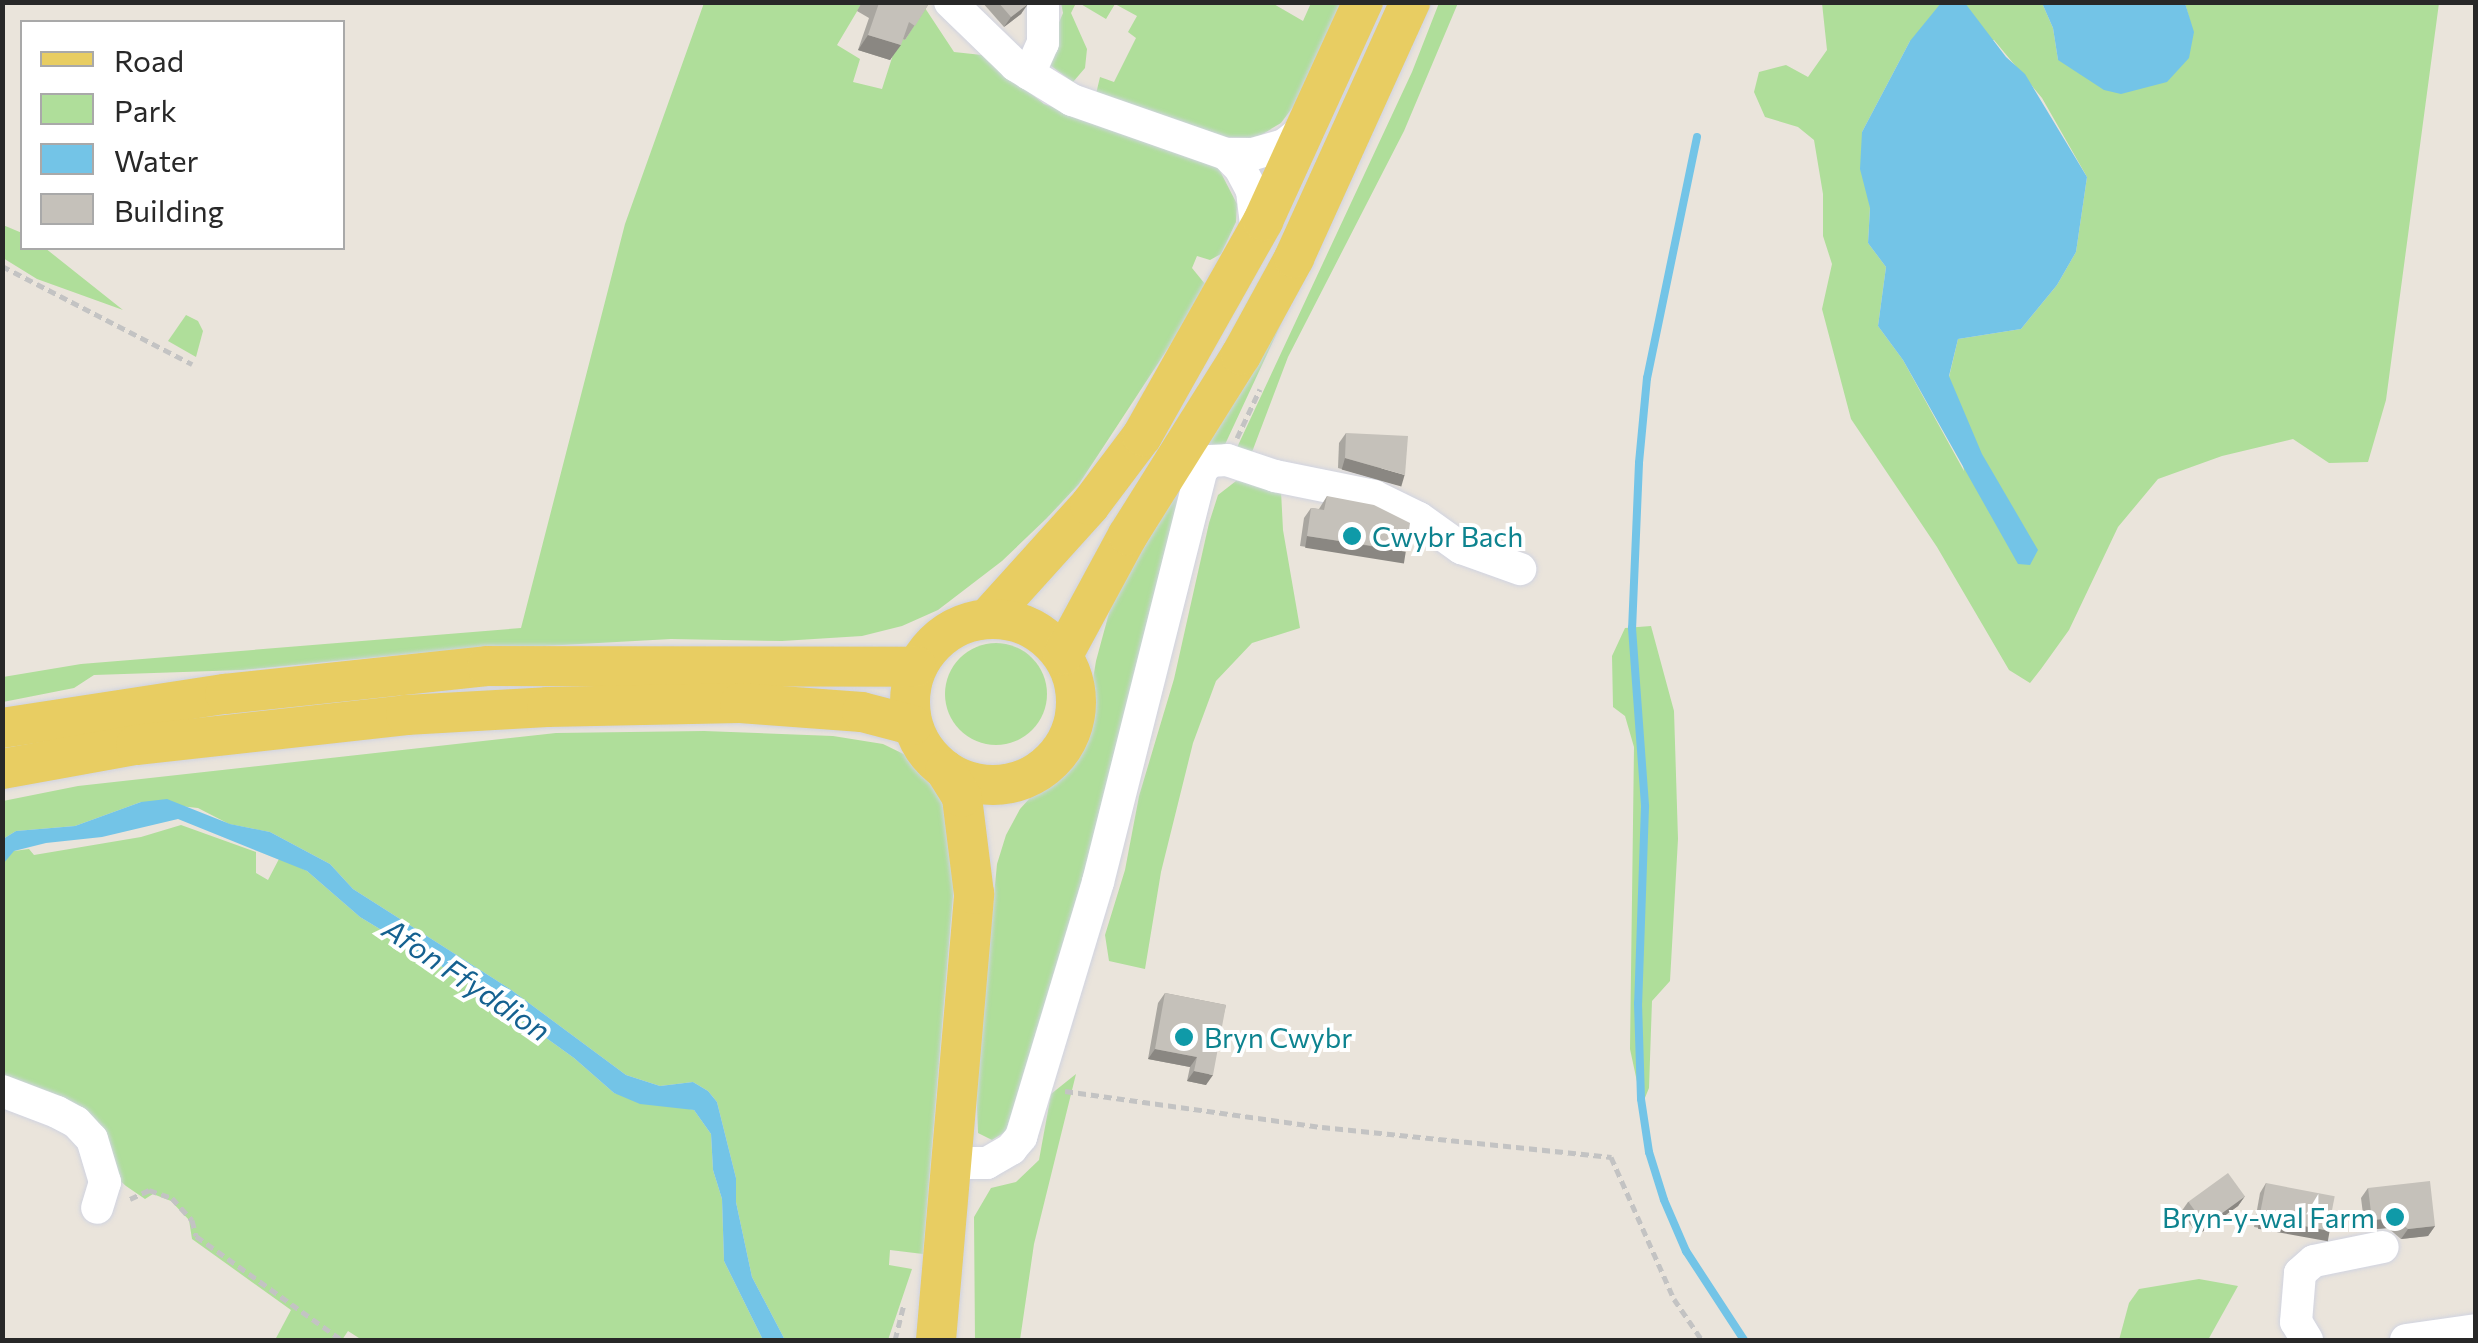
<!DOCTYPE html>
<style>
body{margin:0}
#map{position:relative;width:2478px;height:1343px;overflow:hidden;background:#eae4db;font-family:Commissioner,sans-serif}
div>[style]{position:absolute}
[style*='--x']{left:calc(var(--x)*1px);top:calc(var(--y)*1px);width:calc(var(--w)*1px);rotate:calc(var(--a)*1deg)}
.green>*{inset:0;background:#afde9a}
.round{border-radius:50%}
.water>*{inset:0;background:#73c4e7}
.stream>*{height:8px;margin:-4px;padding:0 4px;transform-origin:4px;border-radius:4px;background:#73c4e7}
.path>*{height:5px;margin-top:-2.5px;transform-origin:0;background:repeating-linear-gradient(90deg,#c3c3c3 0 8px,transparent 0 13px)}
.roads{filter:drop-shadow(0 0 2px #d0d3e0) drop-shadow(0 0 2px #d0d3e0)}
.minor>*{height:32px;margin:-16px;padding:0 16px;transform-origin:16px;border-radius:16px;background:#fff}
.major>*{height:40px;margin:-20px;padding:0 20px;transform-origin:20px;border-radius:20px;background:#e8cd62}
.major>.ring{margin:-20px;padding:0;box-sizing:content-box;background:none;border:40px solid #e8cd62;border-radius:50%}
.wall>*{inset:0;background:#a9a6a0}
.shaded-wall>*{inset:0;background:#8a8782;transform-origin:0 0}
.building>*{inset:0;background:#c5c1ba;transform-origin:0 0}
.dots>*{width:28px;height:28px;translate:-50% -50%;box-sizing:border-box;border:5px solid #fff;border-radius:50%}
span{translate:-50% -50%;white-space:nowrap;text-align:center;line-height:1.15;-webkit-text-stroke:8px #fff;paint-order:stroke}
.culture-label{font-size:28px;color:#0d838f}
.left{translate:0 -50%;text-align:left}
.right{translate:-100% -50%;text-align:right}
.water-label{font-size:30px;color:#156190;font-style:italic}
.frame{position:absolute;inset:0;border:5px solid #282828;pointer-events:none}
.legend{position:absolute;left:20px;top:20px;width:325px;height:230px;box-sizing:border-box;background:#fff;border:2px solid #a9a9a9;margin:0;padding:12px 18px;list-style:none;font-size:30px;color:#282828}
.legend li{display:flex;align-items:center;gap:20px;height:50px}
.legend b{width:50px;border:2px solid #a9a9a9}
</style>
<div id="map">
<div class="green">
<div style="clip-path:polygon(704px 3px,862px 3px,837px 45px,860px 59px,853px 82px,882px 89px,899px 36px,905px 40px,925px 8px,954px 52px,982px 55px,1044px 104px,1205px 159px,1219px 169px,1237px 204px,1236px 222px,1221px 254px,1210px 260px,1197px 256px,1192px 268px,1205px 284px,1180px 330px,1079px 484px,1047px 518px,1002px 561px,938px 610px,902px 626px,862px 636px,782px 641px,671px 639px,420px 653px,243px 670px,94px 675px,74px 688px,3px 702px,3px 677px,81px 664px,521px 628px,625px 224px)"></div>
<div style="clip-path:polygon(1061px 3px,1076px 3px,1071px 13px,1087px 49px,1085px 68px,1073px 82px,1043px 60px,1063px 13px)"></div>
<div style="clip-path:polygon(1079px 3px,1272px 3px,1303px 21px,1311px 3px,1344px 3px,1305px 91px,1281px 123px,1256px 138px,1222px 137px,1096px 94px,1100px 77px,1114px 82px,1136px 38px,1128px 32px,1137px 16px,1115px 4px,1106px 19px)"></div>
<div style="clip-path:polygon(1439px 3px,1458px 3px,1404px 131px,1288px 357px,1252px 452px,1234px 454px,1412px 72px)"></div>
<div style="clip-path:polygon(evenodd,1822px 3px,2042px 3px,2053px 28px,2058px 60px,2193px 32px,2185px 3px,2439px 3px,2386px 400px,2368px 462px,2329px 463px,2293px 439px,2222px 456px,2158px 479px,2118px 527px,2069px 630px,2041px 669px,2030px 683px,2009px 670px,1937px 547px,1851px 419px,1822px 309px,1832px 264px,1823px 236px,1823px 194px,1814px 140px,1798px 127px,1765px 117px,1754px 92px,1759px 72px,1786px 65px,1808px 77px,1827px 50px,1822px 3px,1994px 40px,2042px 98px,2087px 177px,2076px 252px,2057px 285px,2021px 329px,1958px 339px,1949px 377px,1964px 471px,1903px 360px,1878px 326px,1886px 267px,1868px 243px,1870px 207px,1862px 132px,1910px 41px,1994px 40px)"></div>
<div style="clip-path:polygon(3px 225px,22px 233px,22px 248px,45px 248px,123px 310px,37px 279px,3px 258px)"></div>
<div style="clip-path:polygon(1289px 307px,1221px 453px,1125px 732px,1017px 1103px,1005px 1132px,992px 1140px,978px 1133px,976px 1084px,997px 864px,1006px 835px,1020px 809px,1083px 739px,1096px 661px,1116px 587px)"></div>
<div style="clip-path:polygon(186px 315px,198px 321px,203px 331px,196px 357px,168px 341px)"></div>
<div style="clip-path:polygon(1236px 481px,1266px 483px,1281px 491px,1283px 530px,1300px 628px,1252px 643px,1216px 681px,1193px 743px,1161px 872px,1145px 969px,1109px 961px,1105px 935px,1125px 870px,1139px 796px,1174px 679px,1209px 523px,1218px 495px)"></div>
<div style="clip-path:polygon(1651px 626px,1674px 711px,1678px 839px,1670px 981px,1652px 1001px,1649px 1088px,1642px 1105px,1630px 1049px,1634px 747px,1625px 716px,1613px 707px,1612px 656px,1625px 628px)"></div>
<div class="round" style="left:945px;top:643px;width:102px;height:102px"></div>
<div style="clip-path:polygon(704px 731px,833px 736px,883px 744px,922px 763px,940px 788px,948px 813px,955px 873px,923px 1254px,890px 1250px,889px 1265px,912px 1269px,888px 1340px,785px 1340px,752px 1277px,736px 1202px,736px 1178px,717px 1102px,708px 1091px,693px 1082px,660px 1086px,626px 1075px,510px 989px,353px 889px,330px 864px,270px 832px,229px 824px,198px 808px,141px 802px,75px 826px,16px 831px,3px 839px,3px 801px,78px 786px,556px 733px)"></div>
<div style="clip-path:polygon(181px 825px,256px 852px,256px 873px,268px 880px,280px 857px,307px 871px,360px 917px,474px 986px,574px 1058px,614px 1093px,694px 1110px,711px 1134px,713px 1170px,722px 1199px,724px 1261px,763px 1340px,362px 1340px,348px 1331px,342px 1340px,275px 1340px,291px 1310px,192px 1239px,189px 1220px,171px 1201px,153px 1194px,145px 1199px,126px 1186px,3px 1075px,2px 844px,14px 851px,29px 849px,34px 855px,141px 837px)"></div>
<div style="clip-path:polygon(1076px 1074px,1034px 1244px,1020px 1340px,975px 1340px,974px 1217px,991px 1188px,1016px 1182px,1039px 1160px,1051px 1094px)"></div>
<div style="clip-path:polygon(2199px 1279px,2238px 1286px,2208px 1340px,2119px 1340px,2129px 1303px,2139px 1289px)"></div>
</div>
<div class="water">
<div style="clip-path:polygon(1941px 3px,1965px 3px,2006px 57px,2025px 74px,2087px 177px,2076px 252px,2057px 285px,2021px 329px,1958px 339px,1949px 376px,1982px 454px,2038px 550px,2030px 565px,2018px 564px,1903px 360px,1878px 326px,1886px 267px,1868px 243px,1870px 208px,1860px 169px,1862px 132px,1910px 41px)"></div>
<div style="clip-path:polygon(2042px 3px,2185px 3px,2194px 32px,2189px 58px,2167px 82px,2121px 94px,2104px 90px,2058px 60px,2053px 28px)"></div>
<div style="clip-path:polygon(167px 799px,230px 824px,270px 832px,330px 864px,353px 889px,510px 989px,626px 1075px,660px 1086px,693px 1082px,708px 1091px,717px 1102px,736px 1178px,736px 1202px,752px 1277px,785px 1340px,763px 1340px,724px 1261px,722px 1199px,713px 1170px,711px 1134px,694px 1110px,640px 1104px,614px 1093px,574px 1058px,474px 986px,360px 917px,307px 871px,178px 819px,102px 837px,46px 843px,14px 851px,3px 864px,3px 839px,16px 831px,75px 826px,141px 802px)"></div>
</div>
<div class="stream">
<div style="--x:1697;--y:137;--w:246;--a:101.7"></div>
<div style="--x:1647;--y:378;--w:85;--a:95.4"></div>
<div style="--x:1639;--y:463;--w:165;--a:92.4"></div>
<div style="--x:1632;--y:628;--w:179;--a:85.8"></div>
<div style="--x:1645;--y:807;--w:196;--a:92"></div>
<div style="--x:1638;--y:1003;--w:96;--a:88.2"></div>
<div style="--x:1641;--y:1099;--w:54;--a:81.4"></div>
<div style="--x:1649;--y:1152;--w:50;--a:72.6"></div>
<div style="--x:1664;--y:1200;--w:56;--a:66.7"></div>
<div style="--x:1686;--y:1251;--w:106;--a:56.9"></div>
</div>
<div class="path">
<div style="--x:2;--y:266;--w:214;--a:27.3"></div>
<div style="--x:1237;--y:438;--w:54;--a:-64.9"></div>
<div style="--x:1065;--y:1091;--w:260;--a:8"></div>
<div style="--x:1322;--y:1127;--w:291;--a:5.9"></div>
<div style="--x:1611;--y:1157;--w:155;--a:66.1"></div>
<div style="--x:1674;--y:1299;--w:50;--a:55.7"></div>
<div style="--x:130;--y:1199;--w:21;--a:-25"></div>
<div style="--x:149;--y:1190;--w:24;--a:19"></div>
<div style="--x:172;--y:1198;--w:30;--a:48"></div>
<div style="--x:192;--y:1220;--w:16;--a:76"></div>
<div style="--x:196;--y:1236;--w:179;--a:35.5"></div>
<div style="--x:895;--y:1340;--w:38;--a:-76"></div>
</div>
<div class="roads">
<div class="minor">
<div style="--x:950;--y:2;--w:91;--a:44.1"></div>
<div style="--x:1015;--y:65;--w:67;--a:31.6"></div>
<div style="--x:1072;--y:100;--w:163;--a:19.3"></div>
<div style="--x:1226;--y:154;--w:27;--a:0"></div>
<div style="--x:1253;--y:154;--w:32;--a:-16"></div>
<div style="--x:1284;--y:145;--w:31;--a:-38"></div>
<div style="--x:1029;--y:74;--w:34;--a:-66"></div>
<div style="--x:1043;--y:43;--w:41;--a:-90"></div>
<div style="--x:1226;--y:154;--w:20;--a:45"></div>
<div style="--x:1240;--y:168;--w:26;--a:62"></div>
<div style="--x:1252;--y:191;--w:42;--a:83.2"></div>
<div style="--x:2;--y:1091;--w:59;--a:20.9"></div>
<div style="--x:57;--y:1112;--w:21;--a:28"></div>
<div style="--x:76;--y:1122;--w:23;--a:47"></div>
<div style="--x:92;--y:1139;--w:45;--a:73.2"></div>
<div style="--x:105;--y:1182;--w:27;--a:107"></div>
<div style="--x:952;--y:1163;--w:35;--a:0"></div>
<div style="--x:987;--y:1163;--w:28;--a:-30"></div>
<div style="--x:1011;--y:1149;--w:16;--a:-50"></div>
<div style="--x:1021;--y:1137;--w:266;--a:-73.2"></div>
<div style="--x:1098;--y:882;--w:424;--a:-75.9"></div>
<div style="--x:1201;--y:471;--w:13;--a:-48"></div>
<div style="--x:1210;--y:461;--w:17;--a:-3"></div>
<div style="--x:1227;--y:460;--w:51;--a:18.4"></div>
<div style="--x:1275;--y:476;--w:101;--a:11.4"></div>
<div style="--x:1374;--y:496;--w:50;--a:26.1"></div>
<div style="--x:1419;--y:518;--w:52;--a:35.5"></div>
<div style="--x:1461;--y:548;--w:63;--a:19.6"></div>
<div style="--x:2307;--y:1340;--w:21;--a:-121"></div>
<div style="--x:2296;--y:1322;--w:49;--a:-85.3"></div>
<div style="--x:2300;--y:1273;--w:18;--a:-41"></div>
<div style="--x:2314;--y:1261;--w:70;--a:-11.5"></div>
<div style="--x:2406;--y:1340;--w:71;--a:-8.1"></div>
</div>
<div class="major">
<div style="--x:988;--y:618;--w:152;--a:-47.9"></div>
<div style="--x:1090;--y:505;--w:86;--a:-53"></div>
<div style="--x:1142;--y:436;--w:247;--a:-60.6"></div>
<div style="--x:1263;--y:221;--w:241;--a:-65.5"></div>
<div class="ring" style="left:910px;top:619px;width:126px;height:126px"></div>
<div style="--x:1063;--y:655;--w:136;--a:-61.6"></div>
<div style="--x:1128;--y:535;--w:213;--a:-57.9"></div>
<div style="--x:1241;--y:355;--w:111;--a:-61.3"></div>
<div style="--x:1294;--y:258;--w:281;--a:-65.6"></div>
<div style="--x:2;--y:728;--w:226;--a:-8.7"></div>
<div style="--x:225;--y:694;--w:263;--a:-6.1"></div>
<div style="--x:487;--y:666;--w:429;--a:0.1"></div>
<div style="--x:2;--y:769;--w:136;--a:-10.2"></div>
<div style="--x:136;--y:745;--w:272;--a:-6.3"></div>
<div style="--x:406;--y:715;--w:141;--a:-3.2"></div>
<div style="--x:547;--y:707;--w:193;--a:-1.2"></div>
<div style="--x:740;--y:703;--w:122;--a:4.2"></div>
<div style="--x:862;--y:712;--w:52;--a:14.6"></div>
<div style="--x:936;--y:1340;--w:448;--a:-85.1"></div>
<div style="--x:974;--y:894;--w:98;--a:-97.1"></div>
<div style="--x:962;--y:797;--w:32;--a:-122"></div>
</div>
</div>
<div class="wall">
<div style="clip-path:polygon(862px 2px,930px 2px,905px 40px,903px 39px,890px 60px,858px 50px,869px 18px,857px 11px)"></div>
<div style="clip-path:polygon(982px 2px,1027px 2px,1021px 14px,1004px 27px)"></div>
<div style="clip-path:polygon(1346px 433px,1398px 485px,1338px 468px,1339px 443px)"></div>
<div style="clip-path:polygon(1327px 496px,1399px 561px,1300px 546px,1304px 518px,1311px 508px,1319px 509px)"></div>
<div style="clip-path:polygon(1165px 993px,1226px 1005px,1206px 1085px,1187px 1081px,1190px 1067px,1148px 1059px,1158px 1003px)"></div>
<div style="clip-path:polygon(2266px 1183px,2330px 1229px,2323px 1239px,2254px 1227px,2260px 1193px)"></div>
<div style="clip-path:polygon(2368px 1188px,2435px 1226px,2428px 1236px,2401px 1239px,2388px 1228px,2365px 1230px,2361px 1198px)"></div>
<div style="clip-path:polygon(2245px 1196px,2238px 1206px,2198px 1235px,2181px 1212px,2188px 1202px)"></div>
</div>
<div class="shaded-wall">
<div style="clip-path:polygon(1028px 4px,1021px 14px,1004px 27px,1011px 17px)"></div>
<div style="clip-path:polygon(868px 35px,901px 45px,890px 60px,858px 50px)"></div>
<div style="left:1345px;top:458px;width:62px;height:12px;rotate:16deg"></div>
<div style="left:1307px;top:536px;width:100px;height:12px;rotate:9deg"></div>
<div style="clip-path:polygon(1155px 1049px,1197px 1057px,1190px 1067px,1148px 1059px)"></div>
<div style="clip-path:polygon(1194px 1071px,1213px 1075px,1206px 1085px,1187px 1081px)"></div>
<div style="clip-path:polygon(2245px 1196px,2238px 1206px,2198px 1235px,2205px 1225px)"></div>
<div style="left:2260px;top:1217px;width:71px;height:12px;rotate:10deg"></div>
<div style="clip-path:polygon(2395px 1218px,2388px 1228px,2365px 1230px,2372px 1220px)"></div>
<div style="clip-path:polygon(2435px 1226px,2428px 1236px,2401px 1239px,2408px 1229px)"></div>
</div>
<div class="building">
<div style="clip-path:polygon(878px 2px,930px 2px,915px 26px,909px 22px,901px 45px,868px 35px,879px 3px)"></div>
<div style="clip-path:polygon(998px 2px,1027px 2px,1028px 4px,1011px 17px)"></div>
<div style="clip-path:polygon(1346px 433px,1408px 436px,1405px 475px,1345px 458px)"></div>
<div style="clip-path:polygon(1327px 496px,1374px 505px,1410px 523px,1406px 551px,1307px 536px,1311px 508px,1324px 510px)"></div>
<div style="clip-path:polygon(1165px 993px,1226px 1005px,1213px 1075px,1194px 1071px,1197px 1057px,1155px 1049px)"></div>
<div style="left:2228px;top:1173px;width:29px;height:49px;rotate:54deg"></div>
<div style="clip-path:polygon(2430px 1181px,2435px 1226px,2408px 1229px,2395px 1218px,2372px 1220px,2368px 1188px)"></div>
<div style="left:2266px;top:1183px;width:70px;height:35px;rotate:11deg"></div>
</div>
<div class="dots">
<div style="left:1352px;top:536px;background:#0f9aa8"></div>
<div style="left:1184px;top:1037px;background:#0f9aa8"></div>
<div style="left:2395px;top:1217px;background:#0f9aa8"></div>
</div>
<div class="culture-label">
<span class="left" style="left:1372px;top:536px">Cwybr Bach</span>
<span class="left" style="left:1204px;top:1037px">Bryn Cwybr</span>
<span class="right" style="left:2375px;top:1217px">Bryn-y-wal Farm</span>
</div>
<div class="water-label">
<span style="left:467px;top:979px;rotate:34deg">Afon Ffyddion</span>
</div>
<div class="frame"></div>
<ul class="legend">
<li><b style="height:12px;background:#e8cd62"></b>Road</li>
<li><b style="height:28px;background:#afde9a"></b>Park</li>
<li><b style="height:28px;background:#73c4e7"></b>Water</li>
<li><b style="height:28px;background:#c5c1ba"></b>Building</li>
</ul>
</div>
